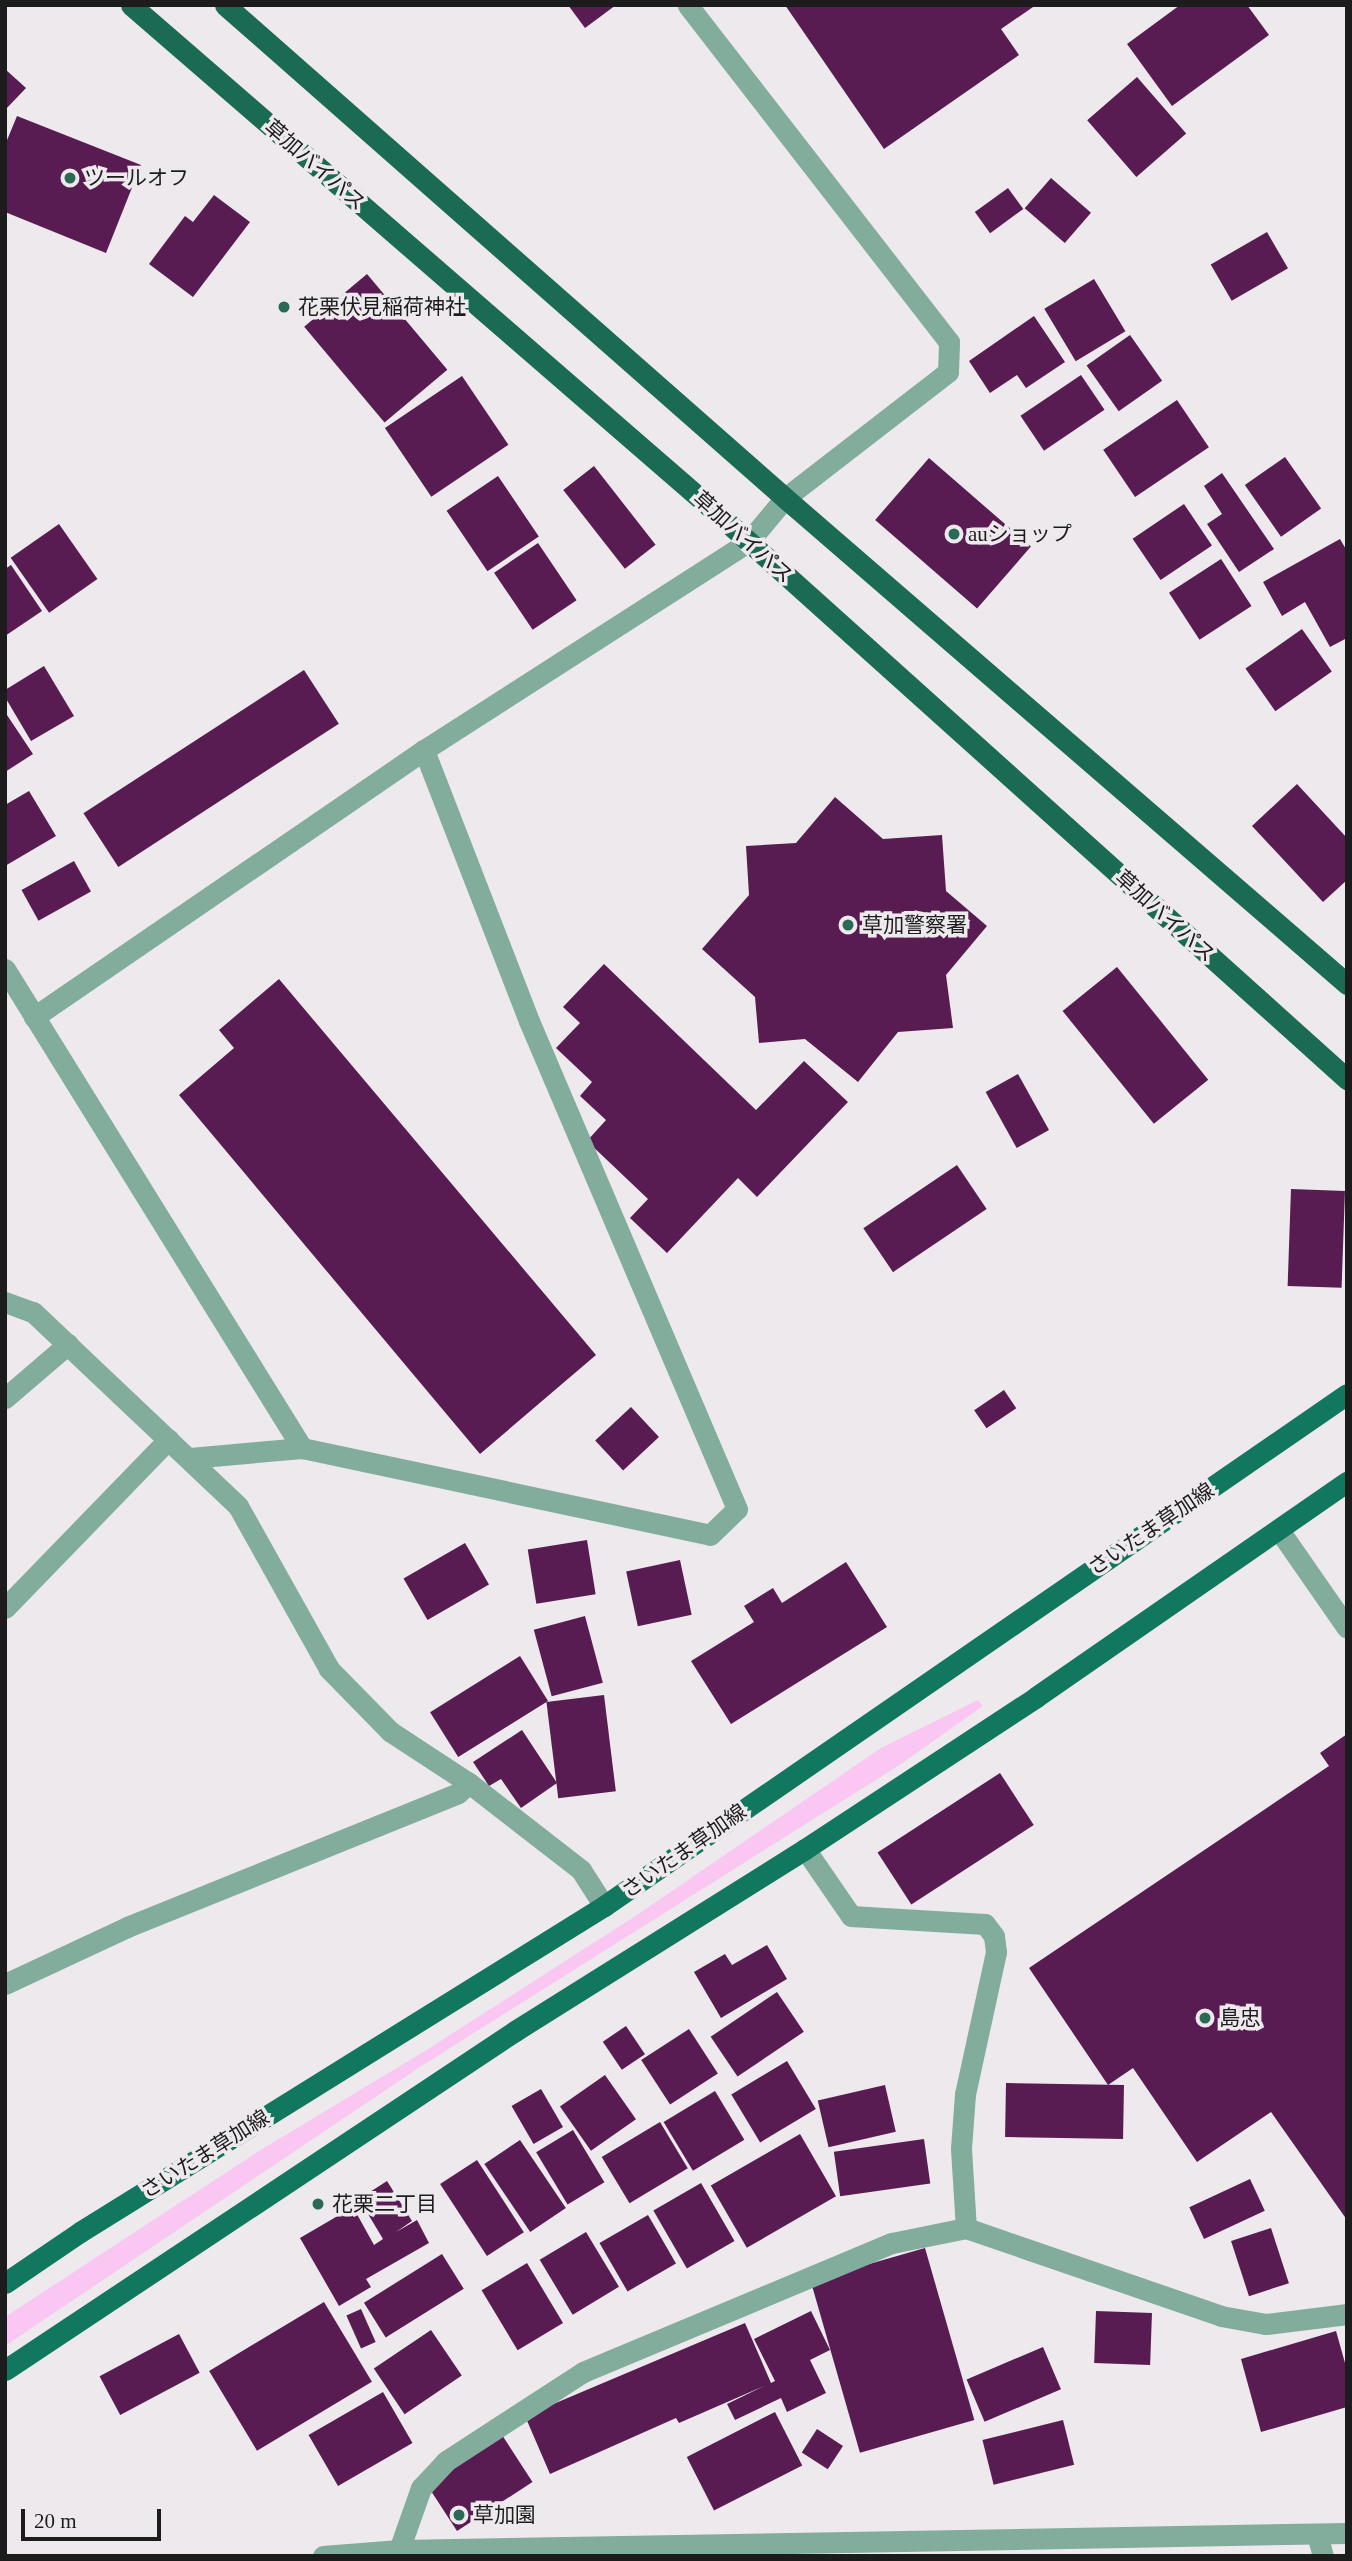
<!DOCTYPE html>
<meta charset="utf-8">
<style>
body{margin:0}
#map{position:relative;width:1352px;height:2561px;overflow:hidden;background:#eee9ed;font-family:"Times New Roman","Noto Sans JP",serif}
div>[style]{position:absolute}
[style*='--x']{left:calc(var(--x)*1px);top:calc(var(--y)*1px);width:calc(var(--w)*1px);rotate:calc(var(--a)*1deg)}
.green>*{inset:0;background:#f9c7f1}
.building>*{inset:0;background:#581c52;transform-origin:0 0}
.minor>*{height:21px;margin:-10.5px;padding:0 10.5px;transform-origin:10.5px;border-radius:10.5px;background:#82ad9d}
.tertiary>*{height:21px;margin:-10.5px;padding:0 10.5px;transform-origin:10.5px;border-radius:10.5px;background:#82ad9d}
.primary>*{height:21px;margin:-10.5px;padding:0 10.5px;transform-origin:10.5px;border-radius:10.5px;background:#11775e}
.trunk>*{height:21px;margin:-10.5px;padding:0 10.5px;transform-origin:10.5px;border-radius:10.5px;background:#1a6a54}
.dots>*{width:19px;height:19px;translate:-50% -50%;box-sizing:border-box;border:4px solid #eee9ed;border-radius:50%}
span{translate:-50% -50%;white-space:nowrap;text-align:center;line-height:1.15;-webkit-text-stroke:7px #eee9ed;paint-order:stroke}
.street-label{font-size:21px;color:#1d1c1d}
.poi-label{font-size:21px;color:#1d1c1d}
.left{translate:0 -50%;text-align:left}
.frame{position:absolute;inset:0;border:7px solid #1d1c1d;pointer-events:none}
.scale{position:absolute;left:21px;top:2509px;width:140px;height:32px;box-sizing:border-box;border:4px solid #1d1c1d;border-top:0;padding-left:9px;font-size:21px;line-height:24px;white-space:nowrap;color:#1d1c1d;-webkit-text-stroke:5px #eee9ed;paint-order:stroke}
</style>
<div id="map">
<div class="green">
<div style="clip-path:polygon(978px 1700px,983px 1706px,898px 1766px,423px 2065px,5px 2346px,5px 2317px,259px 2151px,425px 2051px,637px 1915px,881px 1748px)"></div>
</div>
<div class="building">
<div style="clip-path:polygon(568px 5px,616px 5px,585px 28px)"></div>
<div style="clip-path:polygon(785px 5px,1036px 5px,1001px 29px,1019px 55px,884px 149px)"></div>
<div style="clip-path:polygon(1180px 5px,1247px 5px,1269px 35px,1172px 106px,1127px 44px)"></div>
<div style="clip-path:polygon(5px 69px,26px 88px,5px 110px)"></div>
<div style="left:1137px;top:77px;width:75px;height:66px;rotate:49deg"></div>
<div style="clip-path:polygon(17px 116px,141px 165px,106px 253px,5px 212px,5px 145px)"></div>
<div style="left:1051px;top:178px;width:53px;height:40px;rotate:41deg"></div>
<div style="left:1008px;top:188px;width:26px;height:41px;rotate:54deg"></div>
<div style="clip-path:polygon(214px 195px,250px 222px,193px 297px,149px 264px,185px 216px,193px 222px)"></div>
<div style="left:1267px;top:232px;width:42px;height:65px;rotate:60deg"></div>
<div style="left:367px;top:274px;width:125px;height:82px;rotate:50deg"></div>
<div style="left:1094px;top:279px;width:61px;height:58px;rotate:59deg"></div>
<div style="clip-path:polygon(1034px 316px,1065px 362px,1026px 388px,1017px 375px,990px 393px,969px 361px)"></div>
<div style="left:1130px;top:335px;width:56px;height:53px;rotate:55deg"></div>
<div style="left:1081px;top:375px;width:42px;height:73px;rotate:56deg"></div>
<div style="left:462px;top:376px;width:83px;height:93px;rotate:56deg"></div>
<div style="left:1177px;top:400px;width:57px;height:89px;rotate:56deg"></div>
<div style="left:1285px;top:457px;width:63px;height:49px;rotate:55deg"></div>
<div style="left:929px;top:458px;width:135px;height:82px;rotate:41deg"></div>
<div style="left:594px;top:466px;width:100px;height:39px;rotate:52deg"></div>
<div style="clip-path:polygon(1222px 473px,1274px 549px,1239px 572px,1207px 524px,1222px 514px,1204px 486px)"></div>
<div style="left:498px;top:476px;width:73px;height:62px;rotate:56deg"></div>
<div style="left:1184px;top:504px;width:50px;height:62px;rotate:56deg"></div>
<div style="left:59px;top:524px;width:67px;height:59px;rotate:55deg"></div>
<div style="clip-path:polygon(1340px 539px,1347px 551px,1347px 638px,1330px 647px,1305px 602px,1282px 616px,1263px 582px)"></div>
<div style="left:538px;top:543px;width:69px;height:53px;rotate:56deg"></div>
<div style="left:1221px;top:559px;width:56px;height:62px;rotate:57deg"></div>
<div style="clip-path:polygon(11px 565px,42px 611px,5px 636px,5px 569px)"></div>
<div style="left:1302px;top:629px;width:52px;height:69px;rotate:55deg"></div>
<div style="clip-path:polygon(44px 666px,74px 716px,31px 741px,5px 697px,5px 690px)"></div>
<div style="left:304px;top:670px;width:64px;height:263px;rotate:57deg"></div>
<div style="clip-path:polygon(5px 712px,33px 754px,5px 772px)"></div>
<div style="clip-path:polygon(1297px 784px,1347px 838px,1347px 880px,1323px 902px,1252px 826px)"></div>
<div style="clip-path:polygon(29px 791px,56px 836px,5px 866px,5px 805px)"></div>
<div style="clip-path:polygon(835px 797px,883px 839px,942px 835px,946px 891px,987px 926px,946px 975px,953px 1028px,898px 1032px,858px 1082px,805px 1039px,759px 1043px,755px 997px,702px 949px,749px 895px,746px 846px,796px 843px)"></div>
<div style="left:74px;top:861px;width:35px;height:60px;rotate:61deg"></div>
<div style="clip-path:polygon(604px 964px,756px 1110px,804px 1061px,848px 1102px,757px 1197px,738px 1178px,667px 1253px,630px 1218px,648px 1199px,587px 1141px,606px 1120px,580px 1096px,592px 1082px,556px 1048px,580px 1023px,563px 1007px)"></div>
<div style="left:1117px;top:967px;width:145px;height:70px;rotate:51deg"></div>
<div style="clip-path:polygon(279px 979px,596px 1355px,480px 1454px,179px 1095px,234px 1048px,219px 1030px)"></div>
<div style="left:1018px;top:1074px;width:64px;height:37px;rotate:61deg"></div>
<div style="left:957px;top:1165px;width:53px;height:113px;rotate:56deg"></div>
<div style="left:1291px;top:1189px;width:54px;height:97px;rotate:2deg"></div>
<div style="left:1004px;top:1390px;width:22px;height:36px;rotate:56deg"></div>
<div style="left:631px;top:1407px;width:41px;height:49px;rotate:47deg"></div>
<div style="left:587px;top:1540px;width:55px;height:60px;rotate:81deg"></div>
<div style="left:465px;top:1543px;width:48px;height:71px;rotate:60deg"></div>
<div style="left:680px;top:1560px;width:56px;height:55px;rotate:78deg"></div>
<div style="clip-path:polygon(846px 1562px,887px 1627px,731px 1724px,691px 1661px,754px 1622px,744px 1606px,773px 1588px,782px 1603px)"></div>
<div style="left:585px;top:1616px;width:69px;height:53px;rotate:75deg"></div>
<div style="left:520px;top:1656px;width:53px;height:106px;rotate:58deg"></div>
<div style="left:604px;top:1695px;width:97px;height:58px;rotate:83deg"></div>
<div style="clip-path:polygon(522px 1730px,557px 1783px,521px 1808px,501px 1779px,489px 1786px,473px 1762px)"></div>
<div style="clip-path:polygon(1347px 1734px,1347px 2220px,1271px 2112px,1197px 2162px,1133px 2068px,1108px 2085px,1029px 1968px,1329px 1766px,1320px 1753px)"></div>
<div style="left:1000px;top:1773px;width:62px;height:146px;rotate:57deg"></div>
<div style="clip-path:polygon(767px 1945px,787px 1979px,721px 2018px,694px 1972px,725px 1954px,732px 1965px)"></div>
<div style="left:777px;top:1992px;width:48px;height:80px;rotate:56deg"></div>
<div style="left:626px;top:2026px;width:34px;height:28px;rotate:56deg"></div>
<div style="left:689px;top:2029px;width:53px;height:57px;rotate:57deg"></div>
<div style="left:787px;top:2061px;width:56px;height:65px;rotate:59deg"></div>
<div style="left:605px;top:2075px;width:54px;height:55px;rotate:55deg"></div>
<div style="left:1006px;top:2083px;width:118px;height:54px;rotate:1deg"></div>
<div style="left:885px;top:2085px;width:48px;height:69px;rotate:77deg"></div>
<div style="left:541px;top:2089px;width:44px;height:34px;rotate:60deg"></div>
<div style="left:715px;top:2091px;width:57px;height:60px;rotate:59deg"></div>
<div style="left:660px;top:2122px;width:54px;height:68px;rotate:59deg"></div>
<div style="left:573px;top:2130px;width:61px;height:43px;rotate:59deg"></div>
<div style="left:800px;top:2134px;width:72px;height:103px;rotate:60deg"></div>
<div style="left:924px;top:2139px;width:45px;height:91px;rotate:82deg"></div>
<div style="left:520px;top:2140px;width:82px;height:43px;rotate:56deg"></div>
<div style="left:477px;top:2160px;width:86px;height:44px;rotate:57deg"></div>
<div style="left:1250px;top:2179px;width:35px;height:67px;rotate:65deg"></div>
<div style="clip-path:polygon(387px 2181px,412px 2221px,396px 2232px,417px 2220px,429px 2243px,366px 2279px,371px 2287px,339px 2306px,300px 2238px,353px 2207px,374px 2245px,383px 2239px,359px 2199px)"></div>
<div style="left:701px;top:2183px;width:67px;height:55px;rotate:60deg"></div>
<div style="left:648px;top:2215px;width:56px;height:56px;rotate:60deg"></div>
<div style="left:1271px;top:2228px;width:58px;height:42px;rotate:72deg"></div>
<div style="left:586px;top:2232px;width:64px;height:54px;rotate:59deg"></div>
<div style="left:925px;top:2248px;width:179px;height:119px;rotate:74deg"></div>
<div style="left:442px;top:2254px;width:41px;height:92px;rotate:58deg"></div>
<div style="left:527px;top:2263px;width:70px;height:53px;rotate:59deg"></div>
<div style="left:324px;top:2302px;width:93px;height:134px;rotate:59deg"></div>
<div style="left:361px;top:2309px;width:36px;height:16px;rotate:66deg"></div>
<div style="clip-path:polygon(811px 2311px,830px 2350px,810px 2360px,826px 2393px,787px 2412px,781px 2398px,735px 2420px,727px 2404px,764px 2386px,679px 2423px,676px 2418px,550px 2474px,525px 2416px,745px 2323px,771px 2383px,775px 2381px,754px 2339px)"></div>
<div style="left:1096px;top:2311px;width:56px;height:52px;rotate:2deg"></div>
<div style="left:431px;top:2330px;width:55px;height:69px;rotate:56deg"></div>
<div style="clip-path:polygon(1336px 2331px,1347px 2370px,1347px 2407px,1261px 2432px,1241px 2359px)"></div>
<div style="left:179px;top:2334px;width:44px;height:90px;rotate:62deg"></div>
<div style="left:1043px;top:2347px;width:46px;height:83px;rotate:67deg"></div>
<div style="left:383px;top:2392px;width:59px;height:86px;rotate:60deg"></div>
<div style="left:775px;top:2412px;width:60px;height:99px;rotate:63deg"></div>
<div style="left:1063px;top:2420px;width:46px;height:83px;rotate:76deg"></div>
<div style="left:817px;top:2429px;width:31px;height:28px;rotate:33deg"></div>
<div style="left:502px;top:2435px;width:56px;height:90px;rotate:57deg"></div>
</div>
<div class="minor">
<div style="--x:5;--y:969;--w:564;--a:58.2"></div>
<div style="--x:34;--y:1017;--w:473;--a:-34.4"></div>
<div style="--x:424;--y:750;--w:386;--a:-32.7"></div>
<div style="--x:749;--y:541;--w:56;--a:-50.1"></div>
<div style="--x:785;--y:498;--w:206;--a:-37.7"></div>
<div style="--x:948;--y:372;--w:30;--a:-88"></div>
<div style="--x:949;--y:342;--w:426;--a:-127.8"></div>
<div style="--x:5;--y:1302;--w:30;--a:20"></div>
<div style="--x:33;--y:1312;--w:282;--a:43.4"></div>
<div style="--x:238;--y:1506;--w:187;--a:60.8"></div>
<div style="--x:329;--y:1669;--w:88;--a:45.5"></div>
<div style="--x:391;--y:1732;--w:93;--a:33.2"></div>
<div style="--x:469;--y:1783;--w:142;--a:37.8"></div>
<div style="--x:581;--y:1870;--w:43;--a:57.4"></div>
<div style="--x:5;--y:1398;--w:83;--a:-40.6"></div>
<div style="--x:190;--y:1458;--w:112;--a:-5.1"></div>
<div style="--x:302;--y:1448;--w:417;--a:12"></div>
<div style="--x:710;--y:1535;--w:37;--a:-44"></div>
<div style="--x:737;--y:1509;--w:530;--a:-113.09"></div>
<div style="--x:529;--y:1021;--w:291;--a:-111.2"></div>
<div style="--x:1279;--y:1530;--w:119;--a:55.2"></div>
<div style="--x:5;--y:1608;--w:235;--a:-45.9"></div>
<div style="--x:805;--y:1849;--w:81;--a:55.5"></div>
<div style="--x:851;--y:1916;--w:134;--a:3.4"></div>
<div style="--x:985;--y:1924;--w:15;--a:53"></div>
<div style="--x:994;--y:1936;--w:16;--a:83"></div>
<div style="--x:996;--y:1952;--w:145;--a:102.3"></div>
<div style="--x:965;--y:2094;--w:55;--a:94.2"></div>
<div style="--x:961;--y:2149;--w:79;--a:86.4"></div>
<div style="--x:5;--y:1984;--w:135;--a:-25"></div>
<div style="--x:127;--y:1927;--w:357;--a:-22"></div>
<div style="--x:458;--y:1793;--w:15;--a:-42"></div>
<div style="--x:1317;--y:2534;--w:23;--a:75"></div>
<div style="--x:399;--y:2550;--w:66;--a:-70.5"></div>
<div style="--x:421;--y:2488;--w:37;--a:-47"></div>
<div style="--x:446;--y:2461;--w:163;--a:-33"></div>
<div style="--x:583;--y:2372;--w:335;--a:-22.7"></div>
<div style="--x:892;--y:2243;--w:76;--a:-11.5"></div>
<div style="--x:966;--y:2228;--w:270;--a:19"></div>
<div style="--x:1221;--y:2316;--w:46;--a:10.1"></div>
<div style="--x:1266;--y:2324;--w:82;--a:-7"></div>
</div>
<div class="tertiary">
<div style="--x:323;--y:2556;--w:76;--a:-4.5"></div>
<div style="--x:399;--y:2550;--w:948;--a:-1.03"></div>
</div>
<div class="primary">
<div style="--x:5;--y:2283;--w:91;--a:-34.2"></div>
<div style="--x:80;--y:2232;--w:617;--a:-31.89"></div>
<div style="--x:604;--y:1906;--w:902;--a:-34.57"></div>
<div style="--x:5;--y:2370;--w:612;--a:-33.61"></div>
<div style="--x:515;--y:2031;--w:342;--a:-32.1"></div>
<div style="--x:805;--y:1849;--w:277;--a:-33.3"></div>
<div style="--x:1036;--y:1697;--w:378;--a:-34.7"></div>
</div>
<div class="trunk">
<div style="--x:131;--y:5;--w:765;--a:40.92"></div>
<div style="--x:709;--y:506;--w:858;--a:41.93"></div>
<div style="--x:225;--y:5;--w:746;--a:41.36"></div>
<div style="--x:785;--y:498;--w:743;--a:40.85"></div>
</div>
<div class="dots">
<div style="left:70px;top:178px;background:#2a6956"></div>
<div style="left:284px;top:307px;background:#2a6956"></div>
<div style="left:954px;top:534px;background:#2a6956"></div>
<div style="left:848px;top:925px;background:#2a6956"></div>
<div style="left:1205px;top:2018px;background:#2a6956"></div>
<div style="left:318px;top:2204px;background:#2a6956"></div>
<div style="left:459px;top:2515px;background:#2a6956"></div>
</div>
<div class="street-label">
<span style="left:315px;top:165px;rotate:41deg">草加バイパス</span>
<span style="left:743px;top:537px;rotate:42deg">草加バイパス</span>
<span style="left:1165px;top:916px;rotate:42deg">草加バイパス</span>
<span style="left:1151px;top:1529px;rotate:-34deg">さいたま草加線</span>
<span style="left:684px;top:1851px;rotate:-35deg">さいたま草加線</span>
<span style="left:205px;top:2154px;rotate:-32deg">さいたま草加線</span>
</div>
<div class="poi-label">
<span class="left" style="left:84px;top:178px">ツールオフ</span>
<span class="left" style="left:298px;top:307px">花栗伏見稲荷神社</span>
<span class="left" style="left:968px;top:534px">auショップ</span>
<span class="left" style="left:862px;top:925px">草加警察署</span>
<span class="left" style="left:1219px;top:2018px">島忠</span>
<span class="left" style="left:332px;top:2204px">花栗二丁目</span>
<span class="left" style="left:473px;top:2515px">草加園</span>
</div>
<div class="frame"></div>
<div class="scale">20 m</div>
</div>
